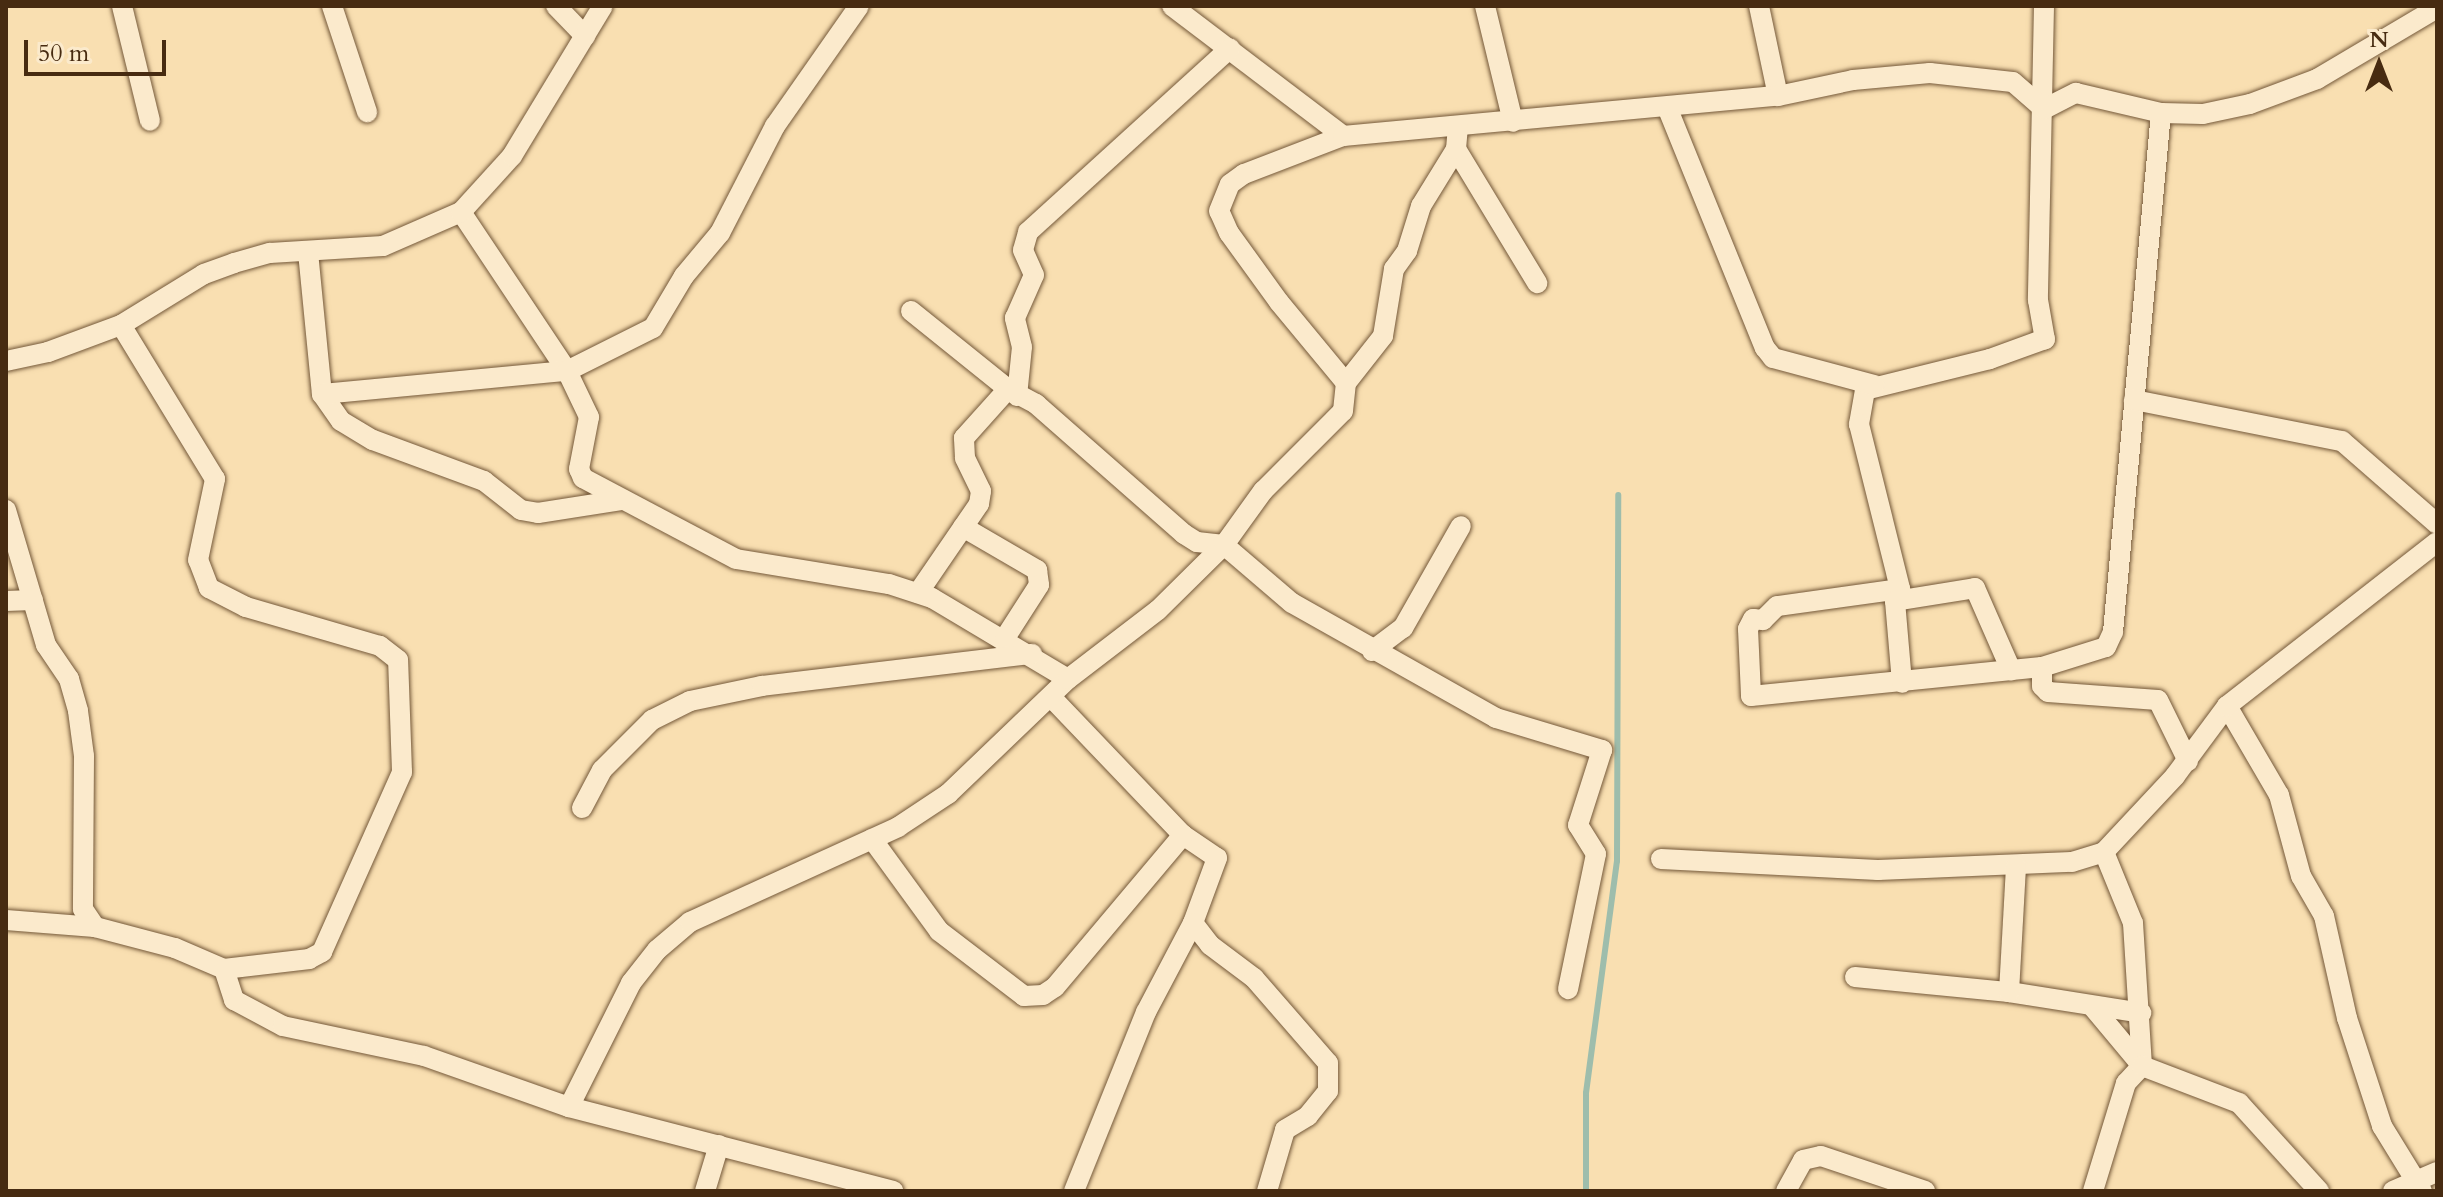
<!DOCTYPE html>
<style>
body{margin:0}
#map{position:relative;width:2443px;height:1197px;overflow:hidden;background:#f9dfb1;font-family:Cardo,serif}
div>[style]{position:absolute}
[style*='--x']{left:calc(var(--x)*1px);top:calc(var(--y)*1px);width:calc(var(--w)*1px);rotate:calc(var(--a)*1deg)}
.stream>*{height:6px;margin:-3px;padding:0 3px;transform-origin:3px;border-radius:3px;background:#9ebdac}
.roads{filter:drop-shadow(0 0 2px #745839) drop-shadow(0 0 2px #745839)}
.street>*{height:20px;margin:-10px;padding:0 10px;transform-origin:10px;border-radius:10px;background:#fbeacc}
span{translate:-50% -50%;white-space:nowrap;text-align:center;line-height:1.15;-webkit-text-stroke:6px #fbeacc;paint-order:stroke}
.frame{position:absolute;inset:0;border:8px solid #472b11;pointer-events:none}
.north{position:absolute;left:2339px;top:24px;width:80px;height:80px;-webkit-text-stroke:6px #fbeacc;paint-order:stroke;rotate:0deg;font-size:22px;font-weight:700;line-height:32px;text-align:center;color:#472b11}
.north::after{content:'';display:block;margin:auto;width:28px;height:36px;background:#472b11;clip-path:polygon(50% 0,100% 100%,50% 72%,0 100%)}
.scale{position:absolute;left:24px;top:40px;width:142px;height:36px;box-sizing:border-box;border:4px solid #472b11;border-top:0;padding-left:10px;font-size:24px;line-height:28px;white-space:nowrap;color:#472b11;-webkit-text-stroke:6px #fbeacc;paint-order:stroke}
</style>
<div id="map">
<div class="stream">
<div style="--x:1586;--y:1191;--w:98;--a:-90"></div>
<div style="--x:1586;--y:1093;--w:234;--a:-82.4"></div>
<div style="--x:1617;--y:861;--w:366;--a:-89.8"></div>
</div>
<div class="roads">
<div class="street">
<div style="--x:122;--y:6;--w:118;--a:76.3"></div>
<div style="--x:332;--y:6;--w:112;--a:71.7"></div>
<div style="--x:556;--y:6;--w:42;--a:46"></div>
<div style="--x:1172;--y:6;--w:215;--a:37.2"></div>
<div style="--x:1485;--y:6;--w:119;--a:76.4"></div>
<div style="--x:1759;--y:6;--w:92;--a:78.1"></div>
<div style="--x:2044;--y:6;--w:294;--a:91.2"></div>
<div style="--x:2038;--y:300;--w:40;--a:80"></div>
<div style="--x:2045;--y:339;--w:59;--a:160"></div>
<div style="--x:1990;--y:359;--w:129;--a:166.1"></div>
<div style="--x:1865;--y:390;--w:35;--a:100"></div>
<div style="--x:1859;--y:424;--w:170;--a:76"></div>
<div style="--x:1900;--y:589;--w:124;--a:172.1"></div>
<div style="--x:1777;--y:606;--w:20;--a:135"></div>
<div style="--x:1763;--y:620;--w:10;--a:-174"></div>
<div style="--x:1753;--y:619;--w:11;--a:117"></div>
<div style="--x:1748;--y:629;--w:67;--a:87.4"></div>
<div style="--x:1751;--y:696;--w:292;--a:-5.7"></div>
<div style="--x:2042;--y:667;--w:67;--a:-17.4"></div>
<div style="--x:2106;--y:647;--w:17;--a:-65"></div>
<div style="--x:2113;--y:632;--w:521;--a:-84.72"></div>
<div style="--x:1667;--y:107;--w:260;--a:67.9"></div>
<div style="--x:1765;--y:348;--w:13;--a:51"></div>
<div style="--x:1773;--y:358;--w:105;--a:15"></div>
<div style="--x:1456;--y:149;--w:157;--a:58.8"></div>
<div style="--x:461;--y:212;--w:191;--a:56.3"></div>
<div style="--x:567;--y:371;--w:51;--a:64.4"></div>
<div style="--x:589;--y:417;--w:53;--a:100.9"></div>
<div style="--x:579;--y:469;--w:10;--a:66"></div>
<div style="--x:583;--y:478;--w:173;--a:27.9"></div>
<div style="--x:736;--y:559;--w:155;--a:9.3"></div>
<div style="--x:889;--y:584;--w:45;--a:18"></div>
<div style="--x:932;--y:598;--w:158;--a:30.8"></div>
<div style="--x:308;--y:252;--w:143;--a:84.4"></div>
<div style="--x:322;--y:394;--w:33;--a:55"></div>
<div style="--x:341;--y:421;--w:37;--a:31"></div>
<div style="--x:373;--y:440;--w:118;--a:20.3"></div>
<div style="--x:484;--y:481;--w:47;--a:38.1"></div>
<div style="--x:521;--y:510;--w:17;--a:10"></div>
<div style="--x:538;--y:513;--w:84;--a:-8.9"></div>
<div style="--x:911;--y:311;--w:124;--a:38.8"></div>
<div style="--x:6;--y:361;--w:43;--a:-12.1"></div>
<div style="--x:48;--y:352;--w:78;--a:-20.3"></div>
<div style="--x:121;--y:325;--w:97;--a:-31.6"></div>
<div style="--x:204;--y:274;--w:32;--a:-20"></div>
<div style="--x:234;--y:263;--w:37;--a:-16"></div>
<div style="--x:270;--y:253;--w:113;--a:-3.5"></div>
<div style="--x:383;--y:246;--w:85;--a:-23.6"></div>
<div style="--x:461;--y:212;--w:76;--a:-47.7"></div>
<div style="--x:512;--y:156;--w:175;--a:-58.8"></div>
<div style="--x:1346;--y:383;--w:105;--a:-129.6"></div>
<div style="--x:1279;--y:302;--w:85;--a:-125.9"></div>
<div style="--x:1229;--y:233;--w:24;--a:-114"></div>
<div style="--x:1219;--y:211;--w:29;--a:-68"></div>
<div style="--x:1230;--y:184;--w:17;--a:-36"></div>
<div style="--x:1244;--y:174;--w:106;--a:-21"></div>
<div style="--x:1343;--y:136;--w:437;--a:-5.3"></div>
<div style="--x:1778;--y:96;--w:77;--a:-12"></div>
<div style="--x:1853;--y:80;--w:77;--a:-5.2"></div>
<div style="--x:1930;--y:73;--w:83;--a:6.2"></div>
<div style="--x:2013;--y:82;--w:41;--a:41.1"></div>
<div style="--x:2044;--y:109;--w:36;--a:-27"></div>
<div style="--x:2076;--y:93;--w:87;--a:13.2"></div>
<div style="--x:2161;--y:113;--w:42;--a:1.4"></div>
<div style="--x:2203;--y:114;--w:48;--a:-12"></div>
<div style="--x:2250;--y:104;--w:72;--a:-20.5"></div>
<div style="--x:2317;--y:79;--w:139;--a:-30.6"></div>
<div style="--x:322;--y:394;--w:246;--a:-5.4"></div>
<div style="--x:567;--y:371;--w:96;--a:-26.6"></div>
<div style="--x:653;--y:328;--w:61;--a:-59.2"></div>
<div style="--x:684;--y:276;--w:56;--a:-50.1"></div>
<div style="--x:720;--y:233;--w:120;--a:-62.8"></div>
<div style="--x:775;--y:126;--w:146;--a:-55"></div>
<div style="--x:1017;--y:396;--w:49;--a:-84.2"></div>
<div style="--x:1022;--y:347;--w:30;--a:-104"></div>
<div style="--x:1015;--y:318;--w:47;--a:-66.2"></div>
<div style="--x:1034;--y:275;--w:27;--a:-114"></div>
<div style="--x:1023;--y:250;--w:19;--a:-74"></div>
<div style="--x:1028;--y:232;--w:273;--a:-42.3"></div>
<div style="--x:2134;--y:400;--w:212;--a:11.2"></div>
<div style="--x:2342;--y:441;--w:126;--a:41.1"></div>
<div style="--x:6;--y:510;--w:141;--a:73.5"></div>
<div style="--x:46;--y:645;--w:41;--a:55.9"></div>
<div style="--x:69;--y:679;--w:33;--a:74"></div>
<div style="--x:78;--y:711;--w:45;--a:82.4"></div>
<div style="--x:84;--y:756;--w:153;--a:90.4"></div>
<div style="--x:83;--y:909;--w:22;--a:56"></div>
<div style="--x:95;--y:927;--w:83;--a:14.7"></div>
<div style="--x:175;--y:948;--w:53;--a:23.2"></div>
<div style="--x:224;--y:969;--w:86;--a:-6.7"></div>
<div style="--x:309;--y:959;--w:15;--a:-28"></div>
<div style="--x:322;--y:952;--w:197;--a:-66"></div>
<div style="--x:402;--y:772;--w:112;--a:-92"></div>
<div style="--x:398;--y:660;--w:23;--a:-142"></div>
<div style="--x:380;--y:646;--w:140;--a:-163.8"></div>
<div style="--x:246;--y:607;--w:42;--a:-152.8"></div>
<div style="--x:209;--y:588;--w:30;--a:-111"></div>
<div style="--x:198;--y:560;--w:83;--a:-78.1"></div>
<div style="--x:215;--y:479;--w:180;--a:-121.4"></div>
<div style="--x:963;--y:527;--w:86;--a:30.2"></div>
<div style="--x:1037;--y:570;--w:15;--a:82"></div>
<div style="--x:1039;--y:585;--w:63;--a:122.7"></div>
<div style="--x:1900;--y:589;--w:13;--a:113"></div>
<div style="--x:1895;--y:601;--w:82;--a:85.1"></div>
<div style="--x:918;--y:593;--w:108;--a:-55.6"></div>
<div style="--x:979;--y:504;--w:13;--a:-81"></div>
<div style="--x:981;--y:491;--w:37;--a:-116"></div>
<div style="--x:965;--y:458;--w:20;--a:-93"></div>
<div style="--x:964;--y:438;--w:66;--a:-48.1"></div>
<div style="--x:1008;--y:389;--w:32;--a:28"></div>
<div style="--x:1036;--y:404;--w:197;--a:41.3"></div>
<div style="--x:1184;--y:534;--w:15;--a:32"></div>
<div style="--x:1197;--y:542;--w:27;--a:6"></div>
<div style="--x:1224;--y:545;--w:89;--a:40.5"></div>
<div style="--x:1292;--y:603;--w:234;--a:29.4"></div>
<div style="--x:1496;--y:718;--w:111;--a:16.8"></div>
<div style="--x:1602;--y:750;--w:79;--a:107.7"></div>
<div style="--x:1578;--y:825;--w:34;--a:58"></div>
<div style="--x:1596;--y:854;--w:138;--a:101.7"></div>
<div style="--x:6;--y:601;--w:27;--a:-2"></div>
<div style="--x:1895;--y:601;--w:81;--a:-9.2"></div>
<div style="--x:1975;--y:588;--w:90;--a:66.3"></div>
<div style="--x:1372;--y:651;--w:39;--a:-37"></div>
<div style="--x:1403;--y:628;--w:117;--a:-60.4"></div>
<div style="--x:2042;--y:667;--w:19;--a:90"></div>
<div style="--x:2042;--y:686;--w:8;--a:45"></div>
<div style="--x:2048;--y:692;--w:110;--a:4.2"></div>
<div style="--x:2158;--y:700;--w:68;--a:63.8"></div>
<div style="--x:1051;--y:697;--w:191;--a:46.3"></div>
<div style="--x:1183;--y:835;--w:41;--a:34.1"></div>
<div style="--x:1217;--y:858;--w:69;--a:110.3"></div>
<div style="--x:1193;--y:923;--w:101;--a:117.8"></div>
<div style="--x:1146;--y:1012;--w:193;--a:111.9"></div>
<div style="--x:2227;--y:706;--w:103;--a:59.7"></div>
<div style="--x:2279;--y:795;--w:84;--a:74.8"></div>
<div style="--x:2301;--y:876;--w:46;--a:60.1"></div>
<div style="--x:2324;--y:916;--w:105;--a:77.3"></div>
<div style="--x:2347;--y:1018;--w:114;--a:72"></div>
<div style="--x:2382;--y:1126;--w:76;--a:58.4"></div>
<div style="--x:582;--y:808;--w:43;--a:-62.2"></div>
<div style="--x:602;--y:770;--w:71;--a:-45"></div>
<div style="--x:652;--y:720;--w:42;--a:-26.6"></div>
<div style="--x:690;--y:701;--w:74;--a:-11.8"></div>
<div style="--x:762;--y:686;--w:272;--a:-6.8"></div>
<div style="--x:872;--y:839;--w:114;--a:53.9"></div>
<div style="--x:939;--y:931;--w:107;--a:37.4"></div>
<div style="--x:1024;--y:996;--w:19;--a:-3"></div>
<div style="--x:1043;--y:995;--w:14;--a:-34"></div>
<div style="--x:1055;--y:987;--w:199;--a:-49.9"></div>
<div style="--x:2104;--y:852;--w:77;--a:67.8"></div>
<div style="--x:2133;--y:923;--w:143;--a:86.4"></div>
<div style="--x:1661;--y:859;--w:217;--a:2.9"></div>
<div style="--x:1878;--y:870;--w:194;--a:-2.4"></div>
<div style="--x:2072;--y:862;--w:34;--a:-17"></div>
<div style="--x:2104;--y:852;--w:104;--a:-46.9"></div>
<div style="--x:2175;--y:776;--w:87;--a:-53.4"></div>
<div style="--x:2227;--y:706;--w:266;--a:-38"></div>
<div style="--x:6;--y:920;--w:89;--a:4.5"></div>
<div style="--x:1193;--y:923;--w:28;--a:52"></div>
<div style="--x:1210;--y:945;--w:55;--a:36.9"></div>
<div style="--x:1254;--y:978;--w:113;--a:49"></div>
<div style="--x:1328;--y:1063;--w:28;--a:90"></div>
<div style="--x:1328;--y:1091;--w:32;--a:129"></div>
<div style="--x:1308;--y:1116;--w:27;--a:149"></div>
<div style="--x:1285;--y:1130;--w:64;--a:106.4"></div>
<div style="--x:224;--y:969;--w:33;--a:72"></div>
<div style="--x:234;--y:1000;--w:55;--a:28"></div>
<div style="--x:283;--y:1026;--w:144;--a:12"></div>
<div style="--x:424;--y:1056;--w:154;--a:19.4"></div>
<div style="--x:569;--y:1107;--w:335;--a:14.5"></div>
<div style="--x:1855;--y:977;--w:155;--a:5.6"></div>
<div style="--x:2009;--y:992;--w:134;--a:9"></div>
<div style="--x:2009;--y:992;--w:126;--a:-86.8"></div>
<div style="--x:2092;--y:1006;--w:78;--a:50.2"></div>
<div style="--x:569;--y:1107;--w:139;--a:-63.4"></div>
<div style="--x:631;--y:983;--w:42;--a:-51.8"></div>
<div style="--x:657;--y:950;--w:43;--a:-40.3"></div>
<div style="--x:690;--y:922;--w:229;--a:-24.5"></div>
<div style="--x:898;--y:827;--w:60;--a:-33.4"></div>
<div style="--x:948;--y:794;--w:166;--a:-43.8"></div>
<div style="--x:1068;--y:679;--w:113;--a:-37.5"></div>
<div style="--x:1158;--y:610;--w:93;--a:-44.6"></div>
<div style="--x:1224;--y:545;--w:67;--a:-54.2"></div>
<div style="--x:1263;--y:491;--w:113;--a:-45"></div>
<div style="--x:1343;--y:411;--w:28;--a:-84"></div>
<div style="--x:1346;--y:383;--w:60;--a:-51.8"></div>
<div style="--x:1383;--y:336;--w:68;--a:-80.7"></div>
<div style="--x:1394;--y:269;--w:22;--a:-54"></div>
<div style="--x:1407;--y:251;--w:47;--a:-72.7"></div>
<div style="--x:1421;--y:206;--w:67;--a:-58.4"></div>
<div style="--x:1456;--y:149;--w:22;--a:-85"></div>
<div style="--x:705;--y:1191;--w:48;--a:-73.1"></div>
<div style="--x:1786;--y:1191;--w:35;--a:-61"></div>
<div style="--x:1803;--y:1160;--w:18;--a:-13"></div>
<div style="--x:1821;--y:1156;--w:110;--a:18.6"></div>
<div style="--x:2093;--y:1191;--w:113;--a:-73"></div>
<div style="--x:2126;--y:1083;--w:23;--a:-47"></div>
<div style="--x:2142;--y:1066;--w:104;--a:20.9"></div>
<div style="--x:2239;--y:1103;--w:119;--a:47.7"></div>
<div style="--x:2393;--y:1191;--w:48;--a:-23.4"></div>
</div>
</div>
<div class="frame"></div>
<div class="north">N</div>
<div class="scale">50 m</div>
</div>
